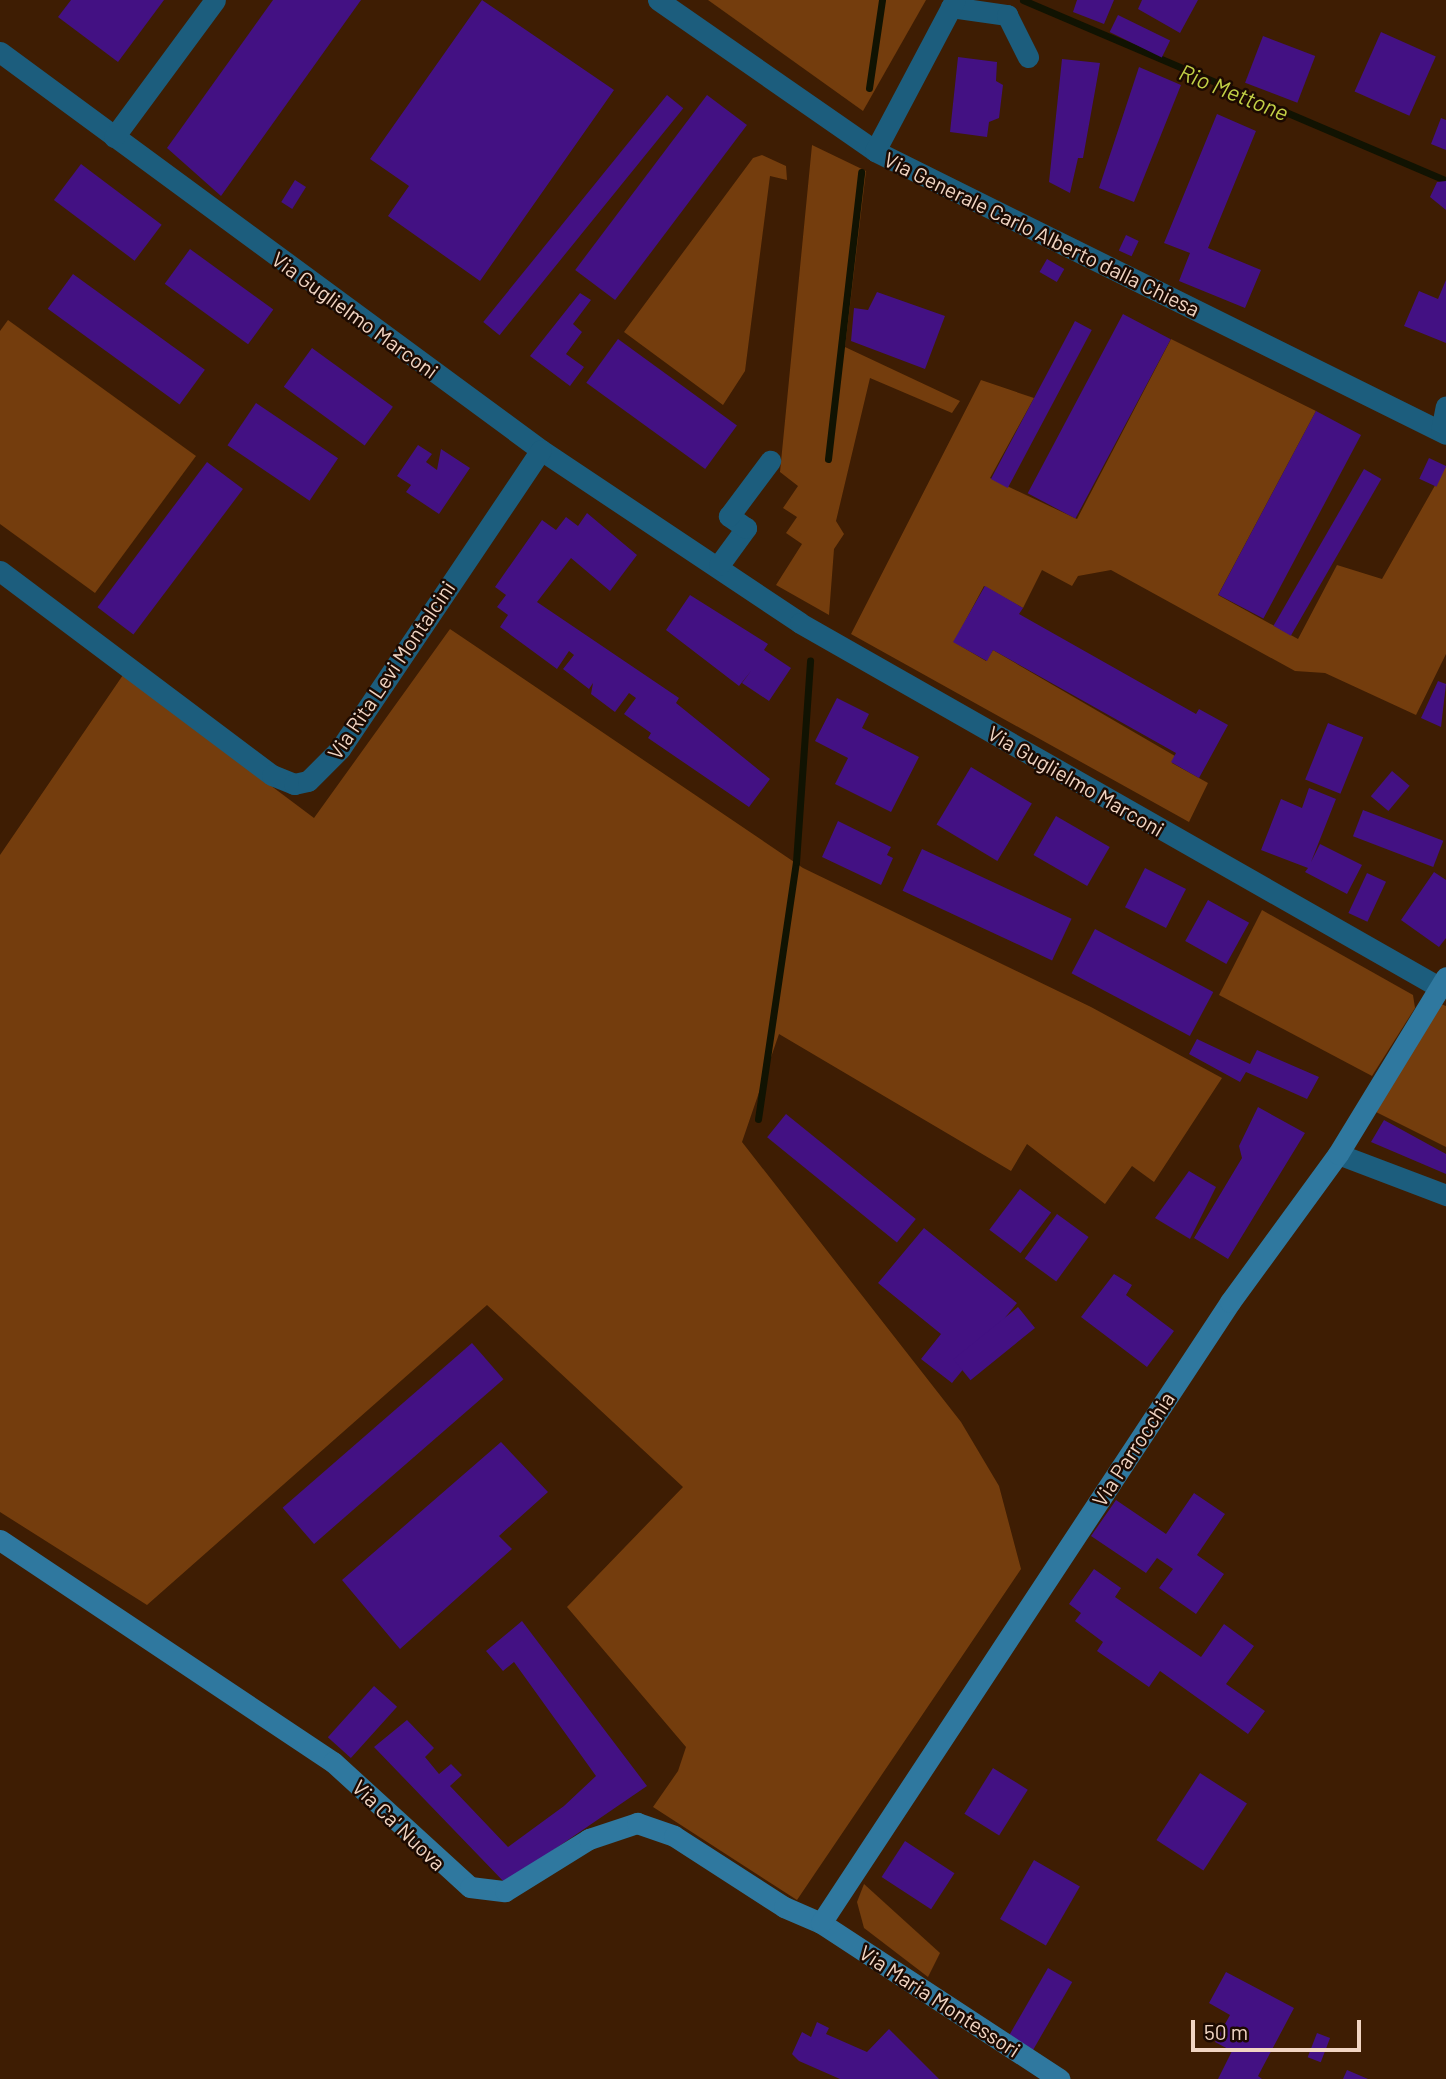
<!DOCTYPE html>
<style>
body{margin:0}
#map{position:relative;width:1446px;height:2079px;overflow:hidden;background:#3e1d03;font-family:Barlow,sans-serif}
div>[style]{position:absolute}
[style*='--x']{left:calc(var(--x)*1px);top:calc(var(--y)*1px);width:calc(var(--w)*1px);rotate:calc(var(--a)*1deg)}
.green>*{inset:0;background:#743d0d}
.stream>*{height:7px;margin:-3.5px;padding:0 3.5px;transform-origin:3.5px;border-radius:3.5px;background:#111302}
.building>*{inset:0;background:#431183;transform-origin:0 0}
.street>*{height:21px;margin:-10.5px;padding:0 10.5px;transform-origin:10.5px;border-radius:10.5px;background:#1c5d7d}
.secondary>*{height:21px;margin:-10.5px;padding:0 10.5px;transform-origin:10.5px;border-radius:10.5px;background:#2f789f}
span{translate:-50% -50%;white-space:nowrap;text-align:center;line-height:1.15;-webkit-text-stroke:5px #1c0a01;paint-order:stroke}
.street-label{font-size:21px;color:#f1d5c3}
.water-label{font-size:23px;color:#c2d046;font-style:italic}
.scale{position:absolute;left:1191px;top:2020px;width:170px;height:32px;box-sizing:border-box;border:4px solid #f1d5c3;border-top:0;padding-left:9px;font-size:21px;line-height:24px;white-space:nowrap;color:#f1d5c3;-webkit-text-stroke:5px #1c0a01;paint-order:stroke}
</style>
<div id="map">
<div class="green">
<div style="clip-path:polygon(708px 0,926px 0,863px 111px)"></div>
<div style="clip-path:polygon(812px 145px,866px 171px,845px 347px,960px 401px,952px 413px,870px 378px,836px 521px,844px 534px,834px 549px,829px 615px,776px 585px,802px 544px,786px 533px,797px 517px,783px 508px,798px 486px,780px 472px)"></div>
<div style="clip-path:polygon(762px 155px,786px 166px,787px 180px,770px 176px,745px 371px,723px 405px,624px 332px,753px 158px)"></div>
<div style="clip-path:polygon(8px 320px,196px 456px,95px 593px,0 524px,0 331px)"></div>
<div style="clip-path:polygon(1171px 339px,1316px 411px,1218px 595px,1298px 639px,1337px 565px,1382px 579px,1446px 466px,1446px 654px,1416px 715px,1325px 673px,1295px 671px,1111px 570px,1078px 576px,1072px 586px,1042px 570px,1023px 608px,984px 586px,954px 642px,986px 661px,993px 650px,1175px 756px,1172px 763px,1208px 783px,1189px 822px,851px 634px,981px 380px,1034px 398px,990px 478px,1077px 519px)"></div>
<div style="clip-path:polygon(450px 629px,803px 868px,1091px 1007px,1222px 1078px,1154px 1182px,1132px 1166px,1105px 1204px,1027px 1144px,1011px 1171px,779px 1034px,742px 1142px,961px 1422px,999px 1486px,1021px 1569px,797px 1900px,653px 1807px,678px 1771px,686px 1747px,567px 1607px,683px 1487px,487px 1305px,147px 1605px,0 1512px,0 855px,123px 675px,314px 818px)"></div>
<div style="clip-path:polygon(1262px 910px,1413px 995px,1415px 1008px,1372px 1076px,1219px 995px)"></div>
<div style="clip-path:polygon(1431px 1000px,1446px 1006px,1446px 1147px,1366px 1107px)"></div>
<div style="clip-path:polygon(864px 1884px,940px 1953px,928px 1977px,864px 1928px,857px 1902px)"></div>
</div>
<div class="stream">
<div style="--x:1023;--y:0;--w:460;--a:23.1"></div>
<div style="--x:869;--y:88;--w:89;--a:-81.6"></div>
<div style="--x:828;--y:459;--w:289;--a:-83.4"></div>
<div style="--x:758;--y:1119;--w:260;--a:-81.6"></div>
<div style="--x:796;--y:862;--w:202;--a:-86"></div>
</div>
<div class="building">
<div style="clip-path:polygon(71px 0,164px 0,118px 62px,58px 17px)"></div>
<div style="clip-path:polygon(273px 0,361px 0,221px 196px,167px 148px)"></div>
<div style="clip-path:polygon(482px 0,614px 90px,480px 281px,388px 216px,409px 186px,370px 159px)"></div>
<div style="clip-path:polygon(1077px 0,1114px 0,1104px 24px,1073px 12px)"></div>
<div style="clip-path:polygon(1142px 0,1198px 0,1180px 33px,1138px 9px)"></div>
<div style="left:1118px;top:15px;width:58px;height:19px;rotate:26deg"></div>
<div style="left:1381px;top:32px;width:60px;height:65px;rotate:24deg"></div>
<div style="left:1263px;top:36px;width:56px;height:50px;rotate:21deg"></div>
<div style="clip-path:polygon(958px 57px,997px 62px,996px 81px,1003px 85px,999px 118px,989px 122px,987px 137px,950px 132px)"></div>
<div style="clip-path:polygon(1062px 59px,1100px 63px,1083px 158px,1078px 158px,1070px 193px,1049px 182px)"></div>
<div style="clip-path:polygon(1139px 67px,1181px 85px,1134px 202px,1099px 188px)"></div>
<div style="left:667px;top:95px;width:21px;height:292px;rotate:39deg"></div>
<div style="left:707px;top:95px;width:50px;height:219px;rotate:37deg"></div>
<div style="clip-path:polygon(1217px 114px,1256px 131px,1208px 248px,1261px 270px,1245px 308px,1179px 281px,1190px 253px,1164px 243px)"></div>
<div style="clip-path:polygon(1441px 118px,1446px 120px,1446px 150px,1431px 144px)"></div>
<div style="left:81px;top:164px;width:101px;height:45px;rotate:37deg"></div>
<div style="left:295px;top:180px;width:13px;height:26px;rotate:32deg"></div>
<div style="clip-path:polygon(1446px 181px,1446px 210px,1430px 197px,1437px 182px)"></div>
<div style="left:1126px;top:235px;width:14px;height:17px;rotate:25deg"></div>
<div style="left:190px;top:249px;width:103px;height:43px;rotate:36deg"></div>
<div style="left:1047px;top:259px;width:20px;height:15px;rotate:30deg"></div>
<div style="left:73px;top:274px;width:163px;height:43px;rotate:36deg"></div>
<div style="clip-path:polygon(1446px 280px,1446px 343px,1404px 326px,1419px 291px,1438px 299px)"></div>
<div style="clip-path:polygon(877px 292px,945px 316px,925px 369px,851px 341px,854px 308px,868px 310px)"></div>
<div style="clip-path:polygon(580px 293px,591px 300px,573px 324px,582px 332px,566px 354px,584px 367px,570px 386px,530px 356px)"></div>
<div style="left:1123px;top:314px;width:54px;height:203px;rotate:28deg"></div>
<div style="left:1075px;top:321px;width:19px;height:179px;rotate:28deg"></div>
<div style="left:618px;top:339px;width:147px;height:54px;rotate:36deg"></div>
<div style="left:312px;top:348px;width:100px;height:48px;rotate:36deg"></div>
<div style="left:256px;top:403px;width:99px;height:51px;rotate:34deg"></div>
<div style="left:1316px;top:411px;width:51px;height:208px;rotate:28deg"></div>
<div style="clip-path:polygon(418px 445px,432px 454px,426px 462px,437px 470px,441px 449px,470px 468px,439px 514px,406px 492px,411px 485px,397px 476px)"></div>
<div style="left:1429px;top:458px;width:19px;height:23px;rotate:25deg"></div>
<div style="left:207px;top:462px;width:45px;height:182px;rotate:37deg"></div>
<div style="left:1364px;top:469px;width:20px;height:181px;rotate:30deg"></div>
<div style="clip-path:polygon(587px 513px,637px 555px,610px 591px,571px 558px,537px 602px,679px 698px,676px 703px,770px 779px,749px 807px,648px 738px,651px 733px,624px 714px,636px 698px,629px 693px,615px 712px,591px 694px,593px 683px,589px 689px,563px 669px,574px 655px,569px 651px,557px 669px,500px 627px,508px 615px,497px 607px,506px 595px,495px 587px,542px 520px,556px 530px,566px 517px,578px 526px)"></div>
<div style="clip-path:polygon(985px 586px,1023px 608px,1019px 614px,1196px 714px,1199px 709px,1228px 725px,1199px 778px,1171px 762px,1176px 753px,993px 650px,987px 661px,953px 642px)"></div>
<div style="clip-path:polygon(690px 595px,768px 644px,764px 650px,791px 668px,769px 701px,742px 683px,751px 671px,739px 686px,666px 630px)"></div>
<div style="clip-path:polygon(1438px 681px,1446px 684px,1441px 727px,1421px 718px)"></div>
<div style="clip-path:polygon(837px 698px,869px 714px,862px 728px,919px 757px,891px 812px,835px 784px,848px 758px,815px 741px)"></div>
<div style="left:1328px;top:723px;width:38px;height:61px;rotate:22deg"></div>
<div style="left:971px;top:767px;width:71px;height:67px;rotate:31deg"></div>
<div style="left:1392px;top:771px;width:23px;height:33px;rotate:40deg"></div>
<div style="clip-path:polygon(1309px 788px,1336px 799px,1311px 862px,1320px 844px,1362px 865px,1347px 894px,1305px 872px,1308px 868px,1261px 850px,1281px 799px,1302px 808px)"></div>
<div style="left:1363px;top:810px;width:86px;height:28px;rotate:21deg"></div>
<div style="left:1056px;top:816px;width:62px;height:45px;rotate:30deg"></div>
<div style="clip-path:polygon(838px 821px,891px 847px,887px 855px,893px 858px,881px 885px,822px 857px)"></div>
<div style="left:922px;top:849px;width:165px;height:46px;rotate:25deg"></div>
<div style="left:1145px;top:868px;width:46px;height:44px;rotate:27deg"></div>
<div style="clip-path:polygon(1434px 872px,1446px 880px,1446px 938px,1439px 947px,1401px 920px)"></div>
<div style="left:1367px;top:873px;width:21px;height:44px;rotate:25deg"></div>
<div style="left:1208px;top:900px;width:47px;height:47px;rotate:29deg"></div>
<div style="left:1095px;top:929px;width:134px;height:50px;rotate:28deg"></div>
<div style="clip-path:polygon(1197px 1039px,1250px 1064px,1257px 1050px,1319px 1077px,1307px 1099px,1246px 1072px,1240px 1082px,1189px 1054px)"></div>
<div style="clip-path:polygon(1258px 1107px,1305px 1133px,1228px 1259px,1194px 1238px,1242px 1158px,1239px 1146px)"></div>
<div style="left:786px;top:1114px;width:167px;height:30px;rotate:39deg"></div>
<div style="clip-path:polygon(1384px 1120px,1446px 1154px,1446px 1174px,1371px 1142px)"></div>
<div style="clip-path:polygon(1189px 1171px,1216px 1187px,1190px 1239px,1155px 1218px)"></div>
<div style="left:1020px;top:1189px;width:39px;height:51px;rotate:37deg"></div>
<div style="left:1057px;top:1214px;width:39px;height:55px;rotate:36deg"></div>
<div style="clip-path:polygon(924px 1228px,1017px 1303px,952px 1383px,921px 1359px,941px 1334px,878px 1283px)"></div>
<div style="clip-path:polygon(1114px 1274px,1132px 1285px,1126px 1295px,1174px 1331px,1147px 1367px,1081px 1317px)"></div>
<div style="left:1018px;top:1307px;width:27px;height:83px;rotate:51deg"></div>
<div style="left:472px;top:1343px;width:48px;height:251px;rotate:49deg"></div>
<div style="clip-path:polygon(501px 1442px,548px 1492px,499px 1536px,512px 1549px,400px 1649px,342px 1580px)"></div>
<div style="clip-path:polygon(1194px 1493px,1225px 1514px,1197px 1555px,1224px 1574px,1196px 1614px,1159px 1588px,1173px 1569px,1157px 1558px,1146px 1573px,1091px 1536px,1116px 1500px,1166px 1534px)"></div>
<div style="clip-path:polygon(1094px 1569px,1121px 1588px,1115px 1597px,1201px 1657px,1224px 1624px,1254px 1646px,1226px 1684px,1265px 1711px,1248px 1734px,1160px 1671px,1149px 1687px,1097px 1651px,1103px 1642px,1075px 1621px,1081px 1613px,1069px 1604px)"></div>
<div style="clip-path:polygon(522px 1621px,647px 1786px,505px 1883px,374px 1747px,407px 1720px,434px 1748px,425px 1757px,439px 1774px,451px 1764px,462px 1775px,450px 1786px,508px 1847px,564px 1806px,596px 1776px,514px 1662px,503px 1671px,486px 1651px)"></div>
<div style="left:374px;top:1686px;width:31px;height:69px;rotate:42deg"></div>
<div style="left:993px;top:1768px;width:41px;height:54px;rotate:32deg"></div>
<div style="left:1200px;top:1773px;width:56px;height:80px;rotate:33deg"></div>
<div style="left:905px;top:1841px;width:59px;height:43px;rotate:33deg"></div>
<div style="left:1034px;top:1860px;width:53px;height:68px;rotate:30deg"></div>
<div style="left:1048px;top:1968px;width:28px;height:83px;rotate:30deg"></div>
<div style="clip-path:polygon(1226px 1972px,1294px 2008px,1258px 2076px,1262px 2079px,1218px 2079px,1232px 2051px,1215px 2042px,1230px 2015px,1209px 2003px)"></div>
<div style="clip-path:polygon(817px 2022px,829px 2028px,826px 2034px,867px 2052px,889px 2029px,939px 2079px,840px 2079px,799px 2061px,792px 2054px,802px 2032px,811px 2037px)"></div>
<div style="left:1317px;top:2033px;width:14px;height:26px;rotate:21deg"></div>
<div style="clip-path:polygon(1347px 2070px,1368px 2079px,1343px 2079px)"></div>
</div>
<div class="street">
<div style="--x:658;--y:0;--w:264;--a:34.8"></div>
<div style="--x:875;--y:151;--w:637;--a:26.36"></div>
<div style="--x:951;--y:7;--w:57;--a:8.1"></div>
<div style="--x:1007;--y:15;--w:47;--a:63.4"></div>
<div style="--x:0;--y:52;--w:672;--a:36.34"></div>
<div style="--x:541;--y:450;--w:311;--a:33.7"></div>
<div style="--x:800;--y:623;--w:735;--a:29.67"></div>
<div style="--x:114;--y:137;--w:170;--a:-53.6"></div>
<div style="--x:875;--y:151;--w:171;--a:-62.1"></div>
<div style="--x:1441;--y:431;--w:25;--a:-79"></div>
<div style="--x:719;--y:565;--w:46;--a:-53.9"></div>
<div style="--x:746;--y:528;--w:21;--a:-145"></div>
<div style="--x:729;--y:516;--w:69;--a:-53.3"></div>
<div style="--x:0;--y:571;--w:340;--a:36.9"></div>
<div style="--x:272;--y:775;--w:24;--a:22"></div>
<div style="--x:294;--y:784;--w:14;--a:-12"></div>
<div style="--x:308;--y:781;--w:45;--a:-45"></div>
<div style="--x:340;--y:749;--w:360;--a:-56.1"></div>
<div style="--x:1338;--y:1154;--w:116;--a:20.8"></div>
</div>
<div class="secondary">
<div style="--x:0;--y:1540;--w:400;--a:33.7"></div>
<div style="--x:333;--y:1762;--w:185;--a:42.4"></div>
<div style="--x:470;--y:1887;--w:35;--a:7"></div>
<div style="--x:505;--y:1891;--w:99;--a:-31.8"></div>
<div style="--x:589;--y:1839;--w:51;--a:-18.4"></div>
<div style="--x:637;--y:1823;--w:39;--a:19"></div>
<div style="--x:674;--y:1836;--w:131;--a:32.8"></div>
<div style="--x:784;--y:1907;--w:40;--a:23.4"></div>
<div style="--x:821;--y:1923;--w:285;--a:33.2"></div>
<div style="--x:821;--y:1923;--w:744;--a:-56.63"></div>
<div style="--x:1230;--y:1302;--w:183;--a:-53.9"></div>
<div style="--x:1338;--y:1154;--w:207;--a:-58.6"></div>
</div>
<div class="street-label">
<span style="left:1042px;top:234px;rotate:26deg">Via Generale Carlo Alberto dalla Chiesa</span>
<span style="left:355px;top:315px;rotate:36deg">Via Guglielmo Marconi</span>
<span style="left:391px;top:670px;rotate:-56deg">Via Rita Levi Montalcini</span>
<span style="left:1076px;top:781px;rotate:30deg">Via Guglielmo Marconi</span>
<span style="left:1133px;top:1449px;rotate:-57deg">Via Parrocchia</span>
<span style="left:399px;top:1825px;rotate:44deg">Via Ca' Nuova</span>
<span style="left:940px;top:2001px;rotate:33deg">Via Maria Montessori</span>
</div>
<div class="water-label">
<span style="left:1234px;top:92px;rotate:22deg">Rio Mettone</span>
</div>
<div class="scale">50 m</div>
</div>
